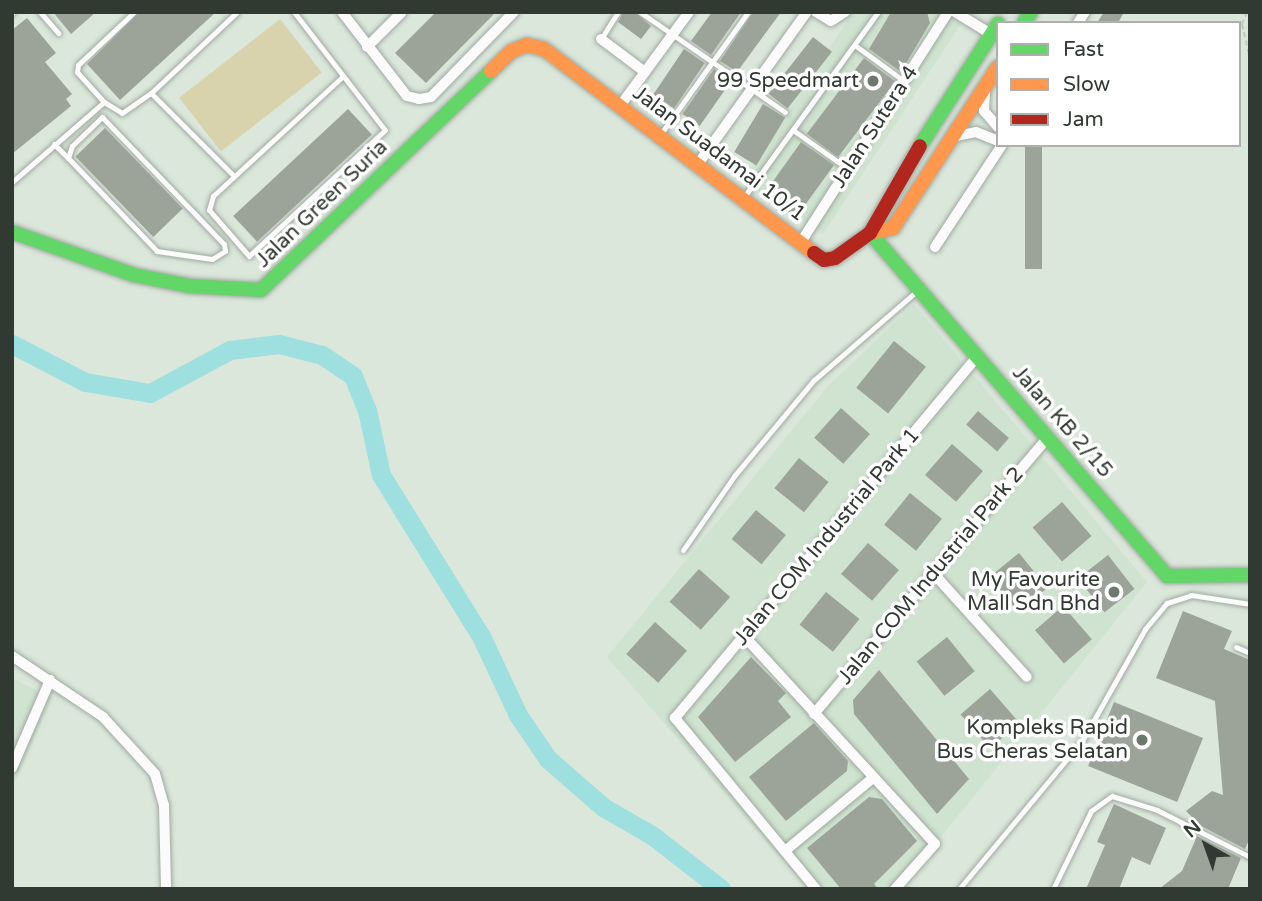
<!DOCTYPE html>
<style>
body{margin:0}
#map{position:relative;width:1262px;height:901px;overflow:hidden;background:#dbe7db;font-family:"Varela Round",sans-serif}
div>[style]{position:absolute}
[style*='--x']{left:calc(var(--x)*1px);top:calc(var(--y)*1px);width:calc(var(--w)*1px);rotate:calc(var(--a)*1deg)}
.built>*{inset:0;background:#cfe3d0}
.green>*{inset:0;background:#d9d3ad;transform-origin:0 0}
.river>*{height:19px;margin:-9.5px;padding:0 9.5px;transform-origin:9.5px;border-radius:9.5px;background:#9edfdf}
.building>*{inset:0;background:#9ca398;transform-origin:0 0}
.path>*{height:2px;margin-top:-1px;transform-origin:0;background:repeating-linear-gradient(90deg,#c1c6c1 0 5px,transparent 0 8.5px)}
.roads{filter:drop-shadow(0 0 2px #a0a9a1) drop-shadow(0 0 2px #a0a9a1)}
.lane>*{height:5px;margin:-2.5px;padding:0 2.5px;transform-origin:2.5px;border-radius:2.5px;background:#fafbfa}
.street>*{height:10px;margin:-5px;padding:0 5px;transform-origin:5px;border-radius:5px;background:#fafbfa}
.fast>*{height:14px;margin:-7px;padding:0 7px;transform-origin:7px;border-radius:7px;background:#63d668}
.slow>*{height:14px;margin:-7px;padding:0 7px;transform-origin:7px;border-radius:7px;background:#ff974d}
.jam>*{height:14px;margin:-7px;padding:0 7px;transform-origin:7px;border-radius:7px;background:#b3261e}
.dots>*{width:19px;height:19px;translate:-50% -50%;box-sizing:border-box;border:4px solid #fff;border-radius:50%}
span{translate:-50% -50%;white-space:nowrap;text-align:center;line-height:1.15;-webkit-text-stroke:7px #fff;paint-order:stroke}
.poi-label{font-size:21px;color:#313a32}
.right{translate:-100% -50%;text-align:right}
.street-label{font-size:21px;color:#313a32}
.frame{position:absolute;inset:0;border:14px solid #313a32;pointer-events:none}
.legend{position:absolute;left:996px;top:21px;width:245px;height:126px;box-sizing:border-box;background:#fff;border:2px solid #adb0ad;margin:0;padding:9px 12px;list-style:none;font-size:21px;color:#313a32}
.legend li{display:flex;align-items:center;gap:14px;height:35px}
.legend b{width:35px;border:2px solid #adb0ad}
.north{position:absolute;left:1171px;top:810px;width:70px;height:70px;-webkit-text-stroke:5px #fff;paint-order:stroke;rotate:320deg;font-size:19px;font-weight:700;line-height:28px;text-align:center;color:#313a32}
.north::after{content:'';display:block;margin:auto;width:24px;height:32px;background:#313a32;clip-path:polygon(50% 0,100% 100%,50% 72%,0 100%)}
</style>
<div id="map">
<div class="built">
<div style="clip-path:polygon(853px 12px,943px 12px,961px 24px,823px 234px,742px 181px)"></div>
<div style="clip-path:polygon(914px 304px,1147px 582px,899px 889px,807px 889px,607px 657px,827px 387px)"></div>
<div style="clip-path:polygon(12px 678px,52px 698px,12px 789px)"></div>
</div>
<div class="green">
<div style="left:280px;top:19px;width:68px;height:128px;rotate:52deg"></div>
</div>
<div class="river">
<div style="--x:12;--y:344;--w:82;--a:27.5"></div>
<div style="--x:85;--y:382;--w:66;--a:9.6"></div>
<div style="--x:150;--y:393;--w:91;--a:-28.3"></div>
<div style="--x:230;--y:350;--w:49;--a:-7"></div>
<div style="--x:279;--y:344;--w:44;--a:14.3"></div>
<div style="--x:322;--y:355;--w:37;--a:34"></div>
<div style="--x:353;--y:376;--w:37;--a:68"></div>
<div style="--x:367;--y:410;--w:66;--a:77.8"></div>
<div style="--x:381;--y:475;--w:190;--a:58.2"></div>
<div style="--x:481;--y:636;--w:87;--a:64.9"></div>
<div style="--x:518;--y:715;--w:53;--a:55.7"></div>
<div style="--x:548;--y:759;--w:73;--a:41.1"></div>
<div style="--x:603;--y:807;--w:58;--a:30.1"></div>
<div style="--x:653;--y:836;--w:86;--a:37.9"></div>
</div>
<div class="building">
<div style="clip-path:polygon(53px 12px,96px 12px,71px 34px)"></div>
<div style="clip-path:polygon(139px 12px,216px 12px,120px 100px,87px 64px)"></div>
<div style="clip-path:polygon(436px 12px,496px 12px,426px 83px,395px 53px)"></div>
<div style="clip-path:polygon(623px 12px,635px 12px,651px 26px,641px 39px,618px 22px)"></div>
<div style="clip-path:polygon(712px 12px,741px 12px,711px 55px,691px 41px)"></div>
<div style="clip-path:polygon(753px 12px,781px 12px,737px 72px,720px 61px)"></div>
<div style="clip-path:polygon(891px 12px,927px 12px,930px 23px,901px 72px,869px 49px)"></div>
<div style="clip-path:polygon(1104px 12px,1124px 12px,1118px 23px,1097px 23px)"></div>
<div style="clip-path:polygon(27px 18px,56px 53px,45px 62px,72px 94px,66px 99px,71px 106px,12px 154px,12px 30px)"></div>
<div style="left:813px;top:37px;width:24px;height:72px;rotate:38deg"></div>
<div style="left:684px;top:49px;width:25px;height:55px;rotate:34deg"></div>
<div style="left:864px;top:58px;width:39px;height:95px;rotate:37deg"></div>
<div style="left:714px;top:69px;width:21px;height:55px;rotate:35deg"></div>
<div style="left:763px;top:104px;width:26px;height:56px;rotate:31deg"></div>
<div style="left:348px;top:109px;width:35px;height:157px;rotate:47deg"></div>
<div style="left:105px;top:128px;width:112px;height:41px;rotate:46deg"></div>
<div style="clip-path:polygon(801px 142px,834px 165px,800px 212px,789px 212px,764px 194px)"></div>
<div style="left:1025px;top:145px;width:17px;height:124px"></div>
<div style="left:894px;top:341px;width:41px;height:60px;rotate:39deg"></div>
<div style="left:841px;top:408px;width:39px;height:40px;rotate:42deg"></div>
<div style="left:978px;top:411px;width:41px;height:18px;rotate:41deg"></div>
<div style="left:952px;top:444px;width:41px;height:41px;rotate:41deg"></div>
<div style="left:799px;top:458px;width:38px;height:39px;rotate:39deg"></div>
<div style="left:910px;top:493px;width:41px;height:41px;rotate:39deg"></div>
<div style="left:1062px;top:502px;width:45px;height:39px;rotate:49deg"></div>
<div style="left:756px;top:510px;width:39px;height:38px;rotate:40deg"></div>
<div style="left:868px;top:543px;width:41px;height:41px;rotate:41deg"></div>
<div style="left:1019px;top:553px;width:45px;height:38px;rotate:51deg"></div>
<div style="left:1108px;top:555px;width:43px;height:38px;rotate:52deg"></div>
<div style="left:699px;top:569px;width:42px;height:44px;rotate:42deg"></div>
<div style="left:826px;top:592px;width:43px;height:42px;rotate:39deg"></div>
<div style="left:1063px;top:606px;width:44px;height:37px;rotate:49deg"></div>
<div style="clip-path:polygon(1183px 611px,1232px 631px,1224px 649px,1250px 660px,1250px 838px,1245px 849px,1201px 826px,1186px 811px,1212px 791px,1223px 795px,1215px 701px,1156px 678px)"></div>
<div style="left:655px;top:622px;width:43px;height:43px;rotate:42deg"></div>
<div style="left:947px;top:637px;width:44px;height:39px;rotate:51deg"></div>
<div style="clip-path:polygon(751px 657px,786px 693px,778px 701px,791px 717px,735px 762px,698px 717px)"></div>
<div style="clip-path:polygon(879px 670px,969px 779px,937px 814px,854px 714px,853px 700px)"></div>
<div style="left:990px;top:689px;width:45px;height:39px;rotate:49deg"></div>
<div style="left:1114px;top:702px;width:96px;height:69px;rotate:22deg"></div>
<div style="clip-path:polygon(814px 723px,848px 761px,847px 771px,786px 821px,749px 777px)"></div>
<div style="clip-path:polygon(869px 797px,882px 799px,917px 841px,874px 884px,878px 889px,841px 889px,807px 848px)"></div>
<div style="clip-path:polygon(1114px 804px,1166px 828px,1150px 865px,1132px 857px,1119px 889px,1086px 889px,1105px 845px,1097px 842px)"></div>
<div style="clip-path:polygon(1197px 836px,1241px 858px,1228px 889px,1159px 889px,1182px 871px)"></div>
</div>
<div class="path">
<div style="--x:1247;--y:12;--w:13;--a:113"></div>
<div style="--x:1242;--y:24;--w:35;--a:77"></div>
</div>
<div class="roads">
<div class="lane">
<div style="--x:40;--y:12;--w:28;--a:49"></div>
<div style="--x:134;--y:12;--w:77;--a:136.6"></div>
<div style="--x:78;--y:65;--w:7;--a:98"></div>
<div style="--x:77;--y:72;--w:40;--a:48"></div>
<div style="--x:104;--y:102;--w:21;--a:31"></div>
<div style="--x:122;--y:113;--w:35;--a:-35"></div>
<div style="--x:151;--y:93;--w:117;--a:45"></div>
<div style="--x:294;--y:12;--w:149;--a:52.4"></div>
<div style="--x:385;--y:130;--w:185;--a:137.2"></div>
<div style="--x:249;--y:256;--w:61;--a:-131"></div>
<div style="--x:209;--y:210;--w:15;--a:-74"></div>
<div style="--x:213;--y:196;--w:177;--a:-42.7"></div>
<div style="--x:640;--y:12;--w:176;--a:34.6"></div>
<div style="--x:12;--y:13;--w:1;--a:-45"></div>
<div style="--x:601;--y:39;--w:32;--a:-58"></div>
<div style="--x:856;--y:46;--w:59;--a:36.1"></div>
<div style="--x:151;--y:93;--w:118;--a:-43.3"></div>
<div style="--x:102;--y:117;--w:176;--a:46.2"></div>
<div style="--x:224;--y:244;--w:7;--a:82"></div>
<div style="--x:225;--y:251;--w:15;--a:148"></div>
<div style="--x:212;--y:259;--w:56;--a:-171.7"></div>
<div style="--x:157;--y:251;--w:129;--a:-133.7"></div>
<div style="--x:68;--y:158;--w:13;--a:-72"></div>
<div style="--x:72;--y:146;--w:42;--a:-44"></div>
<div style="--x:793;--y:130;--w:67;--a:35.3"></div>
<div style="--x:660;--y:135;--w:151;--a:-54.4"></div>
<div style="--x:54;--y:144;--w:20;--a:45"></div>
<div style="--x:12;--y:182;--w:122;--a:-41"></div>
<div style="--x:744;--y:197;--w:228;--a:-54.1"></div>
<div style="--x:683;--y:550;--w:91;--a:-55.3"></div>
<div style="--x:735;--y:475;--w:124;--a:-50.3"></div>
<div style="--x:814;--y:380;--w:139;--a:-40.9"></div>
<div style="--x:1236;--y:647;--w:15;--a:23"></div>
<div style="--x:959;--y:889;--w:192;--a:-50.3"></div>
<div style="--x:1082;--y:741;--w:129;--a:-60.6"></div>
<div style="--x:1145;--y:629;--w:34;--a:-50"></div>
<div style="--x:1167;--y:603;--w:25;--a:-18"></div>
<div style="--x:1191;--y:595;--w:60;--a:8.7"></div>
<div style="--x:1053;--y:889;--w:87;--a:-64"></div>
<div style="--x:1091;--y:811;--w:26;--a:-36"></div>
<div style="--x:1112;--y:796;--w:47;--a:17.3"></div>
<div style="--x:1157;--y:810;--w:104;--a:26.8"></div>
</div>
<div class="street">
<div style="--x:342;--y:12;--w:106;--a:52.3"></div>
<div style="--x:407;--y:96;--w:12;--a:14"></div>
<div style="--x:419;--y:99;--w:12;--a:-9"></div>
<div style="--x:431;--y:97;--w:119;--a:-45.7"></div>
<div style="--x:816;--y:12;--w:17;--a:31"></div>
<div style="--x:831;--y:21;--w:17;--a:-33"></div>
<div style="--x:955;--y:12;--w:42;--a:31.4"></div>
<div style="--x:1078;--y:23;--w:13;--a:-58"></div>
<div style="--x:601;--y:39;--w:55;--a:36.9"></div>
<div style="--x:367;--y:47;--w:49;--a:-45"></div>
<div style="--x:985;--y:92;--w:19;--a:93"></div>
<div style="--x:984;--y:111;--w:21;--a:49"></div>
<div style="--x:620;--y:106;--w:117;--a:-53.7"></div>
<div style="--x:956;--y:136;--w:20;--a:-11"></div>
<div style="--x:976;--y:132;--w:24;--a:22"></div>
<div style="--x:698;--y:164;--w:187;--a:-54.4"></div>
<div style="--x:801;--y:242;--w:273;--a:-57.4"></div>
<div style="--x:935;--y:247;--w:122;--a:-56.7"></div>
<div style="--x:935;--y:575;--w:137;--a:48"></div>
<div style="--x:744;--y:636;--w:282;--a:47.4"></div>
<div style="--x:935;--y:844;--w:60;--a:131.6"></div>
<div style="--x:12;--y:656;--w:110;--a:33.8"></div>
<div style="--x:103;--y:717;--w:77;--a:47.6"></div>
<div style="--x:155;--y:774;--w:32;--a:74"></div>
<div style="--x:164;--y:805;--w:84;--a:88.6"></div>
<div style="--x:814;--y:714;--w:363;--a:-49.8"></div>
<div style="--x:12;--y:768;--w:96;--a:-66.6"></div>
<div style="--x:785;--y:851;--w:114;--a:-39.7"></div>
<div style="--x:816;--y:889;--w:222;--a:-129.5"></div>
<div style="--x:675;--y:718;--w:472;--a:-50.1"></div>
</div>
<div class="fast">
<div style="--x:1024;--y:23;--w:13;--a:-58"></div>
<div style="--x:920;--y:146;--w:145;--a:-57.4"></div>
<div style="--x:12;--y:232;--w:129;--a:19.4"></div>
<div style="--x:134;--y:275;--w:56;--a:11.3"></div>
<div style="--x:189;--y:286;--w:72;--a:3.2"></div>
<div style="--x:261;--y:290;--w:318;--a:-43.6"></div>
<div style="--x:870;--y:233;--w:454;--a:49.1"></div>
<div style="--x:1167;--y:576;--w:83;--a:-0.7"></div>
</div>
<div class="slow">
<div style="--x:491;--y:71;--w:29;--a:-44"></div>
<div style="--x:512;--y:51;--w:16;--a:-22"></div>
<div style="--x:527;--y:45;--w:17;--a:13"></div>
<div style="--x:544;--y:49;--w:338;--a:37.1"></div>
<div style="--x:870;--y:233;--w:24;--a:-12"></div>
<div style="--x:893;--y:228;--w:192;--a:-56.9"></div>
</div>
<div class="jam">
<div style="--x:814;--y:253;--w:12;--a:35"></div>
<div style="--x:824;--y:260;--w:11;--a:-10"></div>
<div style="--x:835;--y:258;--w:43;--a:-35.5"></div>
<div style="--x:870;--y:233;--w:100;--a:-60.1"></div>
</div>
</div>
<div class="dots">
<div style="left:873px;top:81px;background:#6c776d"></div>
<div style="left:1114px;top:592px;background:#6c776d"></div>
<div style="left:1142px;top:740px;background:#6c776d"></div>
</div>
<div class="poi-label">
<span class="right" style="left:859px;top:81px">99 Speedmart</span>
<span class="right" style="left:1100px;top:592px">My Favourite<br>Mall Sdn Bhd</span>
<span class="right" style="left:1128px;top:740px">Kompleks Rapid<br>Bus Cheras Selatan</span>
</div>
<div class="street-label">
<span style="left:875px;top:127px;rotate:-57deg">Jalan Sutera 4</span>
<span style="left:719px;top:154px;rotate:37deg">Jalan Suadamai 10/1</span>
<span style="left:322px;top:204px;rotate:-44deg">Jalan Green Suria</span>
<span style="left:1062px;top:422px;rotate:49deg">Jalan KB 2/15</span>
<span style="left:827px;top:537px;rotate:-50deg">Jalan COM Industrial Park 1</span>
<span style="left:931px;top:576px;rotate:-50deg">Jalan COM Industrial Park 2</span>
</div>
<div class="frame"></div>
<ul class="legend">
<li><b style="height:9px;background:#63d668"></b>Fast</li>
<li><b style="height:9px;background:#ff974d"></b>Slow</li>
<li><b style="height:9px;background:#b3261e"></b>Jam</li>
</ul>
<div class="north">N</div>
</div>
